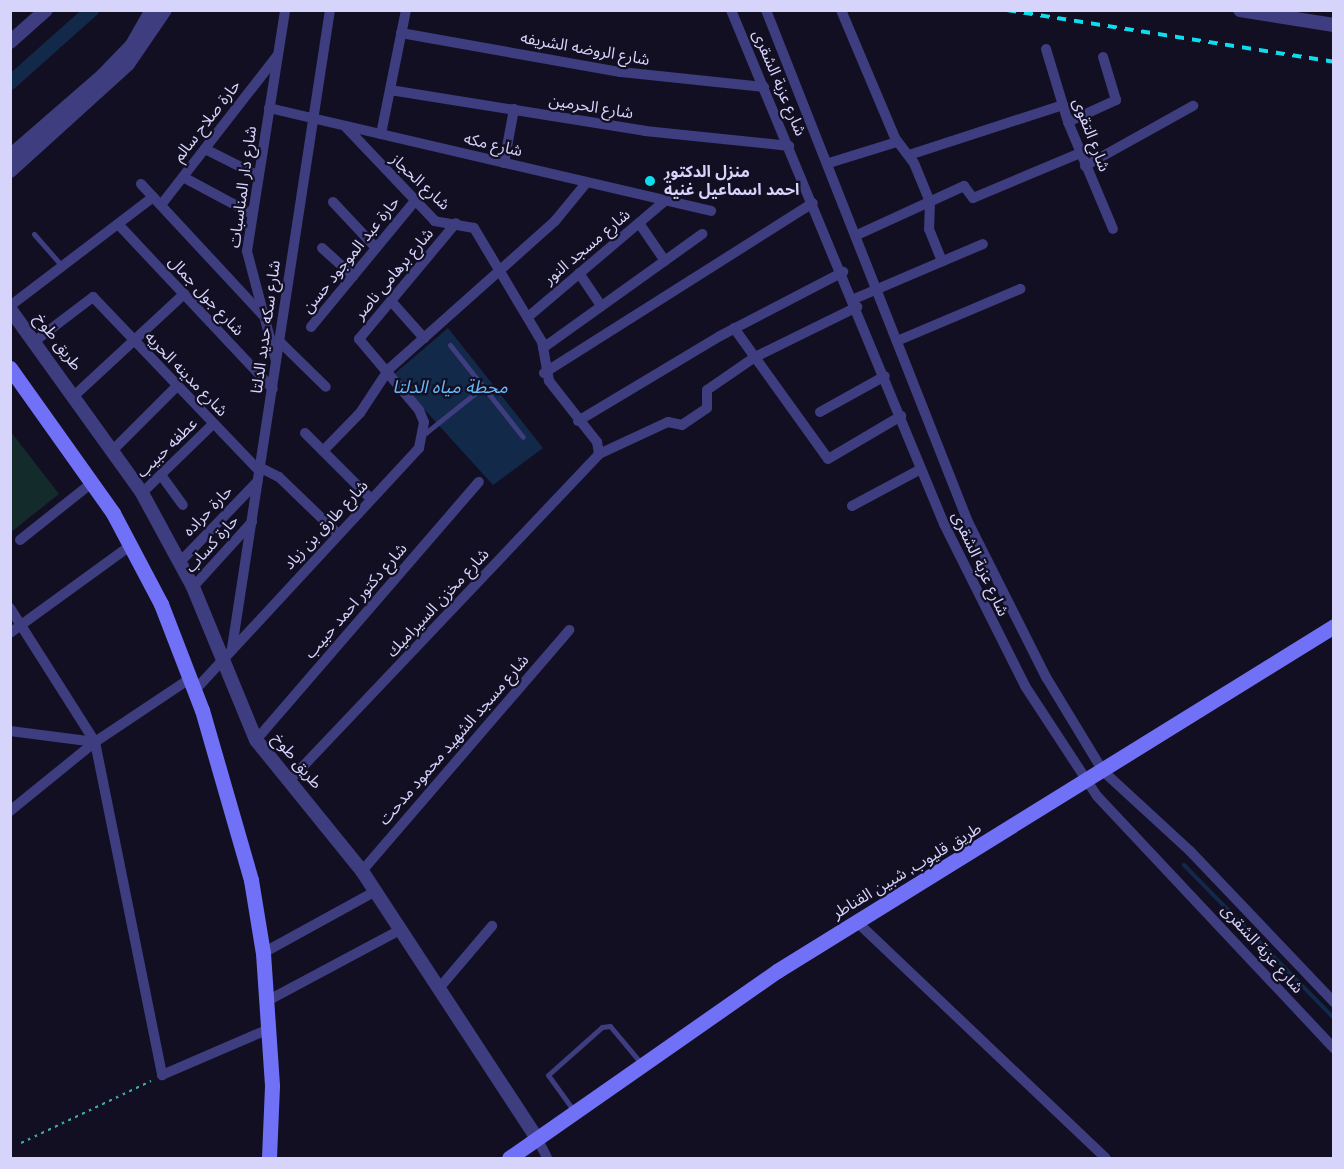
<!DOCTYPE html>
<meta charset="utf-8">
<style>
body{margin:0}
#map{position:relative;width:1344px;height:1169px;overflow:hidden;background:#120f23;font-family:"Nunito Sans","Noto Sans Arabic",sans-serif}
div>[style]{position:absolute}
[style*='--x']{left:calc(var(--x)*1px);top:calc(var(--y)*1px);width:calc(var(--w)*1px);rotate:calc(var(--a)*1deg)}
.green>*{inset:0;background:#132c2b}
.water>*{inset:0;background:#122949}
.stream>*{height:4px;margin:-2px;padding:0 2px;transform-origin:2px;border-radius:2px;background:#122949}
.canal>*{height:14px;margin:-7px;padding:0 7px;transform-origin:7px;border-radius:7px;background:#122949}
.path>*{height:2px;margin-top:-1px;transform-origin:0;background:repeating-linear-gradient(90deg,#36aea3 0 3px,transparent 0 7.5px)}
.service>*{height:5px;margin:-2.5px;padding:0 2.5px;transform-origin:2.5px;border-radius:2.5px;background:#3e3d7f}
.minor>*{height:10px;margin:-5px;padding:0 5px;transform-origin:5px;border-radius:5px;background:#3e3d7f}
.tertiary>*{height:14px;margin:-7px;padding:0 7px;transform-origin:7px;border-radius:7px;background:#3e3d7f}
.secondary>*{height:15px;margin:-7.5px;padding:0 7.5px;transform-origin:7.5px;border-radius:7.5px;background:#7071f6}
.rail>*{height:4px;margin-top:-2px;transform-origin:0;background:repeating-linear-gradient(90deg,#0eddee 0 9px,transparent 0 17px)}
.dots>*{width:16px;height:16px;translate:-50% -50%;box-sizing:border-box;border:3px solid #120f23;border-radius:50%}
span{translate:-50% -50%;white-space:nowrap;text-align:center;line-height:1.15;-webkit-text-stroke:4.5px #120f23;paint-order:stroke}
.street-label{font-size:16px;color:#d7d4fc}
.poi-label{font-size:16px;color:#d7d4fc;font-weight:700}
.left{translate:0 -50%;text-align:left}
.water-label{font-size:18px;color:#68b8f6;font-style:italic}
.frame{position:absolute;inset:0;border:12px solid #d7d4fc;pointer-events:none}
</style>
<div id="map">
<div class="green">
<div style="clip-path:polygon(11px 432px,59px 494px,11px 532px)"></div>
</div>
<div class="water">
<div style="clip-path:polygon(448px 328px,543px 448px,493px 485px,393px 375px)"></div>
</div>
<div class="stream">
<div style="--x:1184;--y:865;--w:214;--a:45.6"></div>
</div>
<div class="canal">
<div style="--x:10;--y:83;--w:110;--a:-41.7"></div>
</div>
<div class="path">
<div style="--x:21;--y:1143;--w:144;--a:-25.5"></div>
</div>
<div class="service">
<div style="--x:34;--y:234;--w:43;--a:48.8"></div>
<div style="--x:450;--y:345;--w:117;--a:51.6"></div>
<div style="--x:423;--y:435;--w:77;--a:-38.7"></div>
<div style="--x:574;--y:1111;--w:44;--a:-125.8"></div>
<div style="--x:548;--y:1075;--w:72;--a:-41.6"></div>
<div style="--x:602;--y:1027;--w:8;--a:-7"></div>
<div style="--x:610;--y:1026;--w:48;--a:50"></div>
</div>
<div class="minor">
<div style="--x:731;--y:10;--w:556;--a:67.49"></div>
<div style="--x:944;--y:524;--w:181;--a:63.4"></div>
<div style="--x:1025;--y:686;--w:131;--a:56.8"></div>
<div style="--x:1097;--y:796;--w:346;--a:46.8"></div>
<div style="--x:766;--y:10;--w:550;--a:68.47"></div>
<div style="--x:968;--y:522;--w:174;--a:63.3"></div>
<div style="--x:1046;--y:677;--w:110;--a:58.8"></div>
<div style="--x:1103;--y:771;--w:118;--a:42.6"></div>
<div style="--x:1190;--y:851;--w:209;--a:46.4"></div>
<div style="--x:841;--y:10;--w:139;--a:67.1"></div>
<div style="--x:895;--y:138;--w:31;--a:53"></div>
<div style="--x:914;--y:163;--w:42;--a:67.7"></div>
<div style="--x:930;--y:202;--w:27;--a:92"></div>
<div style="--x:929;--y:229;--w:35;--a:68"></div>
<div style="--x:401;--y:33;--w:223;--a:10.1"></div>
<div style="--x:621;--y:72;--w:144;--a:6"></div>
<div style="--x:1046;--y:49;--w:76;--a:73.2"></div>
<div style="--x:1068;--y:122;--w:116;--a:67.2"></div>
<div style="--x:390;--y:90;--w:258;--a:9.1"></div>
<div style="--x:645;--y:131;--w:145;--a:5.9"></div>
<div style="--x:269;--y:108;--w:454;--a:13.1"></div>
<div style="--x:1068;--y:122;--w:53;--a:-24.6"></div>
<div style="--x:1116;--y:100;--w:45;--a:-106.8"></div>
<div style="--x:381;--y:134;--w:126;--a:-78.6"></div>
<div style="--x:205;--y:149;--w:60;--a:26.6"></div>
<div style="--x:909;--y:155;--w:162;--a:-18"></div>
<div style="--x:504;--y:163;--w:55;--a:-79.5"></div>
<div style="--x:829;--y:163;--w:71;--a:-17.2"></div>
<div style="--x:1085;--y:166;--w:124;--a:-29.1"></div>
<div style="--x:183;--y:177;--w:78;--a:28.2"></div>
<div style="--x:141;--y:184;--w:178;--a:47.1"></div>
<div style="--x:333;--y:202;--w:63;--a:46.9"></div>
<div style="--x:161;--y:205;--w:189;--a:-52.1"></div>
<div style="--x:639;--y:223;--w:46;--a:55.6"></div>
<div style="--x:118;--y:224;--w:226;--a:46.8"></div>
<div style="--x:857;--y:235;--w:118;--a:-24.6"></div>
<div style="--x:964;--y:186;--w:15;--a:53"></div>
<div style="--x:973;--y:198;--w:116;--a:-22.8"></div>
<div style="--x:322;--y:248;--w:42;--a:42.1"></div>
<div style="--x:579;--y:273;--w:40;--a:56"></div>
<div style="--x:854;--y:299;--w:140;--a:-23.1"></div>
<div style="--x:391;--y:301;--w:50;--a:48.3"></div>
<div style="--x:10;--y:306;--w:180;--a:-37.3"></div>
<div style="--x:528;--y:317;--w:181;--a:-40.3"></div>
<div style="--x:311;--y:327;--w:162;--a:-50.5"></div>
<div style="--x:734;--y:328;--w:161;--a:54.3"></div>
<div style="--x:828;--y:459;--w:85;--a:-30.5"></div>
<div style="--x:35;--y:341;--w:73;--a:-37.2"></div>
<div style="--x:93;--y:297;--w:242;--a:46.3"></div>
<div style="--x:897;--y:341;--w:134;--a:-22.9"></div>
<div style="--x:280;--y:342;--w:64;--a:44.4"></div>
<div style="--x:543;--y:348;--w:196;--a:-35.6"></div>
<div style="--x:276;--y:361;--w:114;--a:-104.8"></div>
<div style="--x:247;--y:251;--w:244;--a:-81"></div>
<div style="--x:544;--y:373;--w:318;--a:-32.3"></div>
<div style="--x:75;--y:395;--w:149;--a:-42.8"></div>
<div style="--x:820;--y:412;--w:74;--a:-29"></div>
<div style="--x:578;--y:421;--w:165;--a:-30.9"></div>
<div style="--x:720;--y:336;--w:139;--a:-27.5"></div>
<div style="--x:305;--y:433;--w:93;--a:45"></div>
<div style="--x:113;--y:450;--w:91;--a:-45"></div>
<div style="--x:323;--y:451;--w:53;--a:-45.8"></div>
<div style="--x:360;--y:413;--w:53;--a:-56.6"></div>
<div style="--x:389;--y:369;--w:222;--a:-41.7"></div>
<div style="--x:555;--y:221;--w:50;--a:-50.6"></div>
<div style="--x:599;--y:454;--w:76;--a:-24.9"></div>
<div style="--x:668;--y:422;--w:14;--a:12"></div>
<div style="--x:682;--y:425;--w:30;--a:-34"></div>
<div style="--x:707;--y:408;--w:18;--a:-90"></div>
<div style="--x:707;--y:390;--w:58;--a:-34.5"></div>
<div style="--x:755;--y:357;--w:114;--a:-26.1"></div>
<div style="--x:261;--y:468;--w:20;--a:27"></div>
<div style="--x:279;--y:477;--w:82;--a:44"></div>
<div style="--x:161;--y:475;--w:37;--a:54"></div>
<div style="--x:142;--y:493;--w:99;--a:-44.2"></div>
<div style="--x:852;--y:506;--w:78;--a:-28.2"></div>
<div style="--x:20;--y:540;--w:93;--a:-38.5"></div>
<div style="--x:180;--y:562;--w:112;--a:-46.1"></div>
<div style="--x:193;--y:587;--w:88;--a:-47.8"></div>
<div style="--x:10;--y:608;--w:159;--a:57.6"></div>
<div style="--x:95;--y:742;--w:340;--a:78.6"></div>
<div style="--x:162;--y:1075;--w:116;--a:-23.3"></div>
<div style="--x:10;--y:633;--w:150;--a:-36"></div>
<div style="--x:232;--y:648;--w:645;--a:-81.27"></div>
<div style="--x:195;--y:690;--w:330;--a:-47.2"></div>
<div style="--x:419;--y:448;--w:26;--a:-79"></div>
<div style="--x:424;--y:422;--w:13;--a:-113"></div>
<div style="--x:419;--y:410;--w:93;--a:-130.2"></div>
<div style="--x:359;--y:339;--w:151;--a:-50.1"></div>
<div style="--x:10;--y:731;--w:86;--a:7.4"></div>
<div style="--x:256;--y:740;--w:341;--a:-49.2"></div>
<div style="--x:290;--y:780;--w:449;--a:-46.5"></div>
<div style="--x:599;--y:454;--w:12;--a:-99"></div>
<div style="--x:597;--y:442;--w:78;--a:-128.2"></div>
<div style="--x:549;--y:381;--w:40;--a:-100"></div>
<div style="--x:542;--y:342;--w:133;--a:-120.8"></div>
<div style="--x:474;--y:228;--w:40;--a:-170"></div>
<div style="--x:435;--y:221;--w:131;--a:-133.5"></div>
<div style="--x:10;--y:811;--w:109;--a:-39.1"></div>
<div style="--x:95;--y:742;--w:115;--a:-33.7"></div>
<div style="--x:362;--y:871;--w:318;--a:-49.3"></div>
<div style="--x:857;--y:922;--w:343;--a:43.5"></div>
<div style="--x:263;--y:953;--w:129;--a:-28.8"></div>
<div style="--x:441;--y:986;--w:79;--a:-49.6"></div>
<div style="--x:267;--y:1001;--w:153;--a:-28.1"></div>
<div style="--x:537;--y:1138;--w:22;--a:63"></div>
</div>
<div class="tertiary">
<div style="--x:1240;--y:10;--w:95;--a:9.1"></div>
<div style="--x:10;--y:42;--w:48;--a:-41.6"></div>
<div style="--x:10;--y:156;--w:122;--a:-41"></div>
<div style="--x:102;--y:76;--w:43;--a:-45.9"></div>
<div style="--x:132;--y:45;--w:40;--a:-60.3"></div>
<div style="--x:10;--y:171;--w:159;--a:-42.2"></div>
<div style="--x:128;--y:64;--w:65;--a:-55.6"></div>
<div style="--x:10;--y:309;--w:226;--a:54.3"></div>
<div style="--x:142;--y:493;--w:107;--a:61.5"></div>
<div style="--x:193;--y:587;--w:165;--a:67.6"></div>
<div style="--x:256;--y:740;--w:169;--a:51"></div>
<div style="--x:362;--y:871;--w:319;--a:56.8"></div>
</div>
<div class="secondary">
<div style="--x:10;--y:368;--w:178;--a:54.6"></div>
<div style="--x:113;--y:513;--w:103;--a:62.2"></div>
<div style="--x:161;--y:604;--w:114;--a:68.9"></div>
<div style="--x:202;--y:710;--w:177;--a:73.9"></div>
<div style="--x:251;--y:880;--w:74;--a:80.7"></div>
<div style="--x:263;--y:953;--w:133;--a:86.1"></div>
<div style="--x:272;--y:1086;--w:72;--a:92.4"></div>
<div style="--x:509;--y:1158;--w:327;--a:-34.9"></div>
<div style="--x:777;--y:971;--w:655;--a:-31.77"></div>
</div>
<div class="rail">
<div style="--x:1007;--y:10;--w:331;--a:9"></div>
</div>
<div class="dots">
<div style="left:650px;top:181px;background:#0eddee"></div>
</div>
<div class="street-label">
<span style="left:585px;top:49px;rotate:10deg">شارع الروضه الشريفه</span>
<span style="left:779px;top:83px;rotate:67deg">شارع عزبة الشقرى</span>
<span style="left:591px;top:107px;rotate:9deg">شارع الحرمين</span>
<span style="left:207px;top:121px;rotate:-52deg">حارة صلاح سالم</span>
<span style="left:1091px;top:135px;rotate:69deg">شارع التقوى</span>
<span style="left:493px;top:145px;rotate:13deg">شارع مكه</span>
<span style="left:420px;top:182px;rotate:43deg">شارع الحجاز</span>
<span style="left:243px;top:187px;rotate:-82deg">شارع دار المناسبات</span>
<span style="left:587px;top:247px;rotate:-40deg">شارع مسجد النور</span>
<span style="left:351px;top:255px;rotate:-51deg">حارة عبد الموجود حسن</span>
<span style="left:394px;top:274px;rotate:-50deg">شارع برهامى ناصر</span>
<span style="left:206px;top:296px;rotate:47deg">شارع جول جمال</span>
<span style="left:266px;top:327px;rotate:-82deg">شارع سكه حديد الدلتا</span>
<span style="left:58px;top:342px;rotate:53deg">طريق طوخ</span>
<span style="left:186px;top:374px;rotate:46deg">شارع مدينه الحريه</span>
<span style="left:167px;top:448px;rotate:-44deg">عطفه حبيب</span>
<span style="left:208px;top:511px;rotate:-46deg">حارة حراده</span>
<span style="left:326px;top:525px;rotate:-47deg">شارع طارق بن زياد</span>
<span style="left:212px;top:544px;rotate:-48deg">حارة كساب</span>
<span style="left:980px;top:564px;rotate:65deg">شارع عزبة الشقرى</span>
<span style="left:356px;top:601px;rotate:-49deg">شارع دكتور احمد حبيب</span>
<span style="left:438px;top:603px;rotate:-47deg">شارع مخزن السيراميك</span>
<span style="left:454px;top:740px;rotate:-49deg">شارع مسجد الشهيد محمود مدحت</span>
<span style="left:297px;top:761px;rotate:50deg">طريق طوخ</span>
<span style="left:907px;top:871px;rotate:-31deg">طريق قليوب, شبين القناطر</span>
<span style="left:1262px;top:949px;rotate:48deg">شارع عزبة الشقرى</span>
</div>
<div class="poi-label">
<span class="left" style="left:664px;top:181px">منزل الدكتور<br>احمد اسماعيل غنية</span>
</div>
<div class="water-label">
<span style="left:450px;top:387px">محطة مياه الدلتا</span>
</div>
<div class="frame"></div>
</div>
